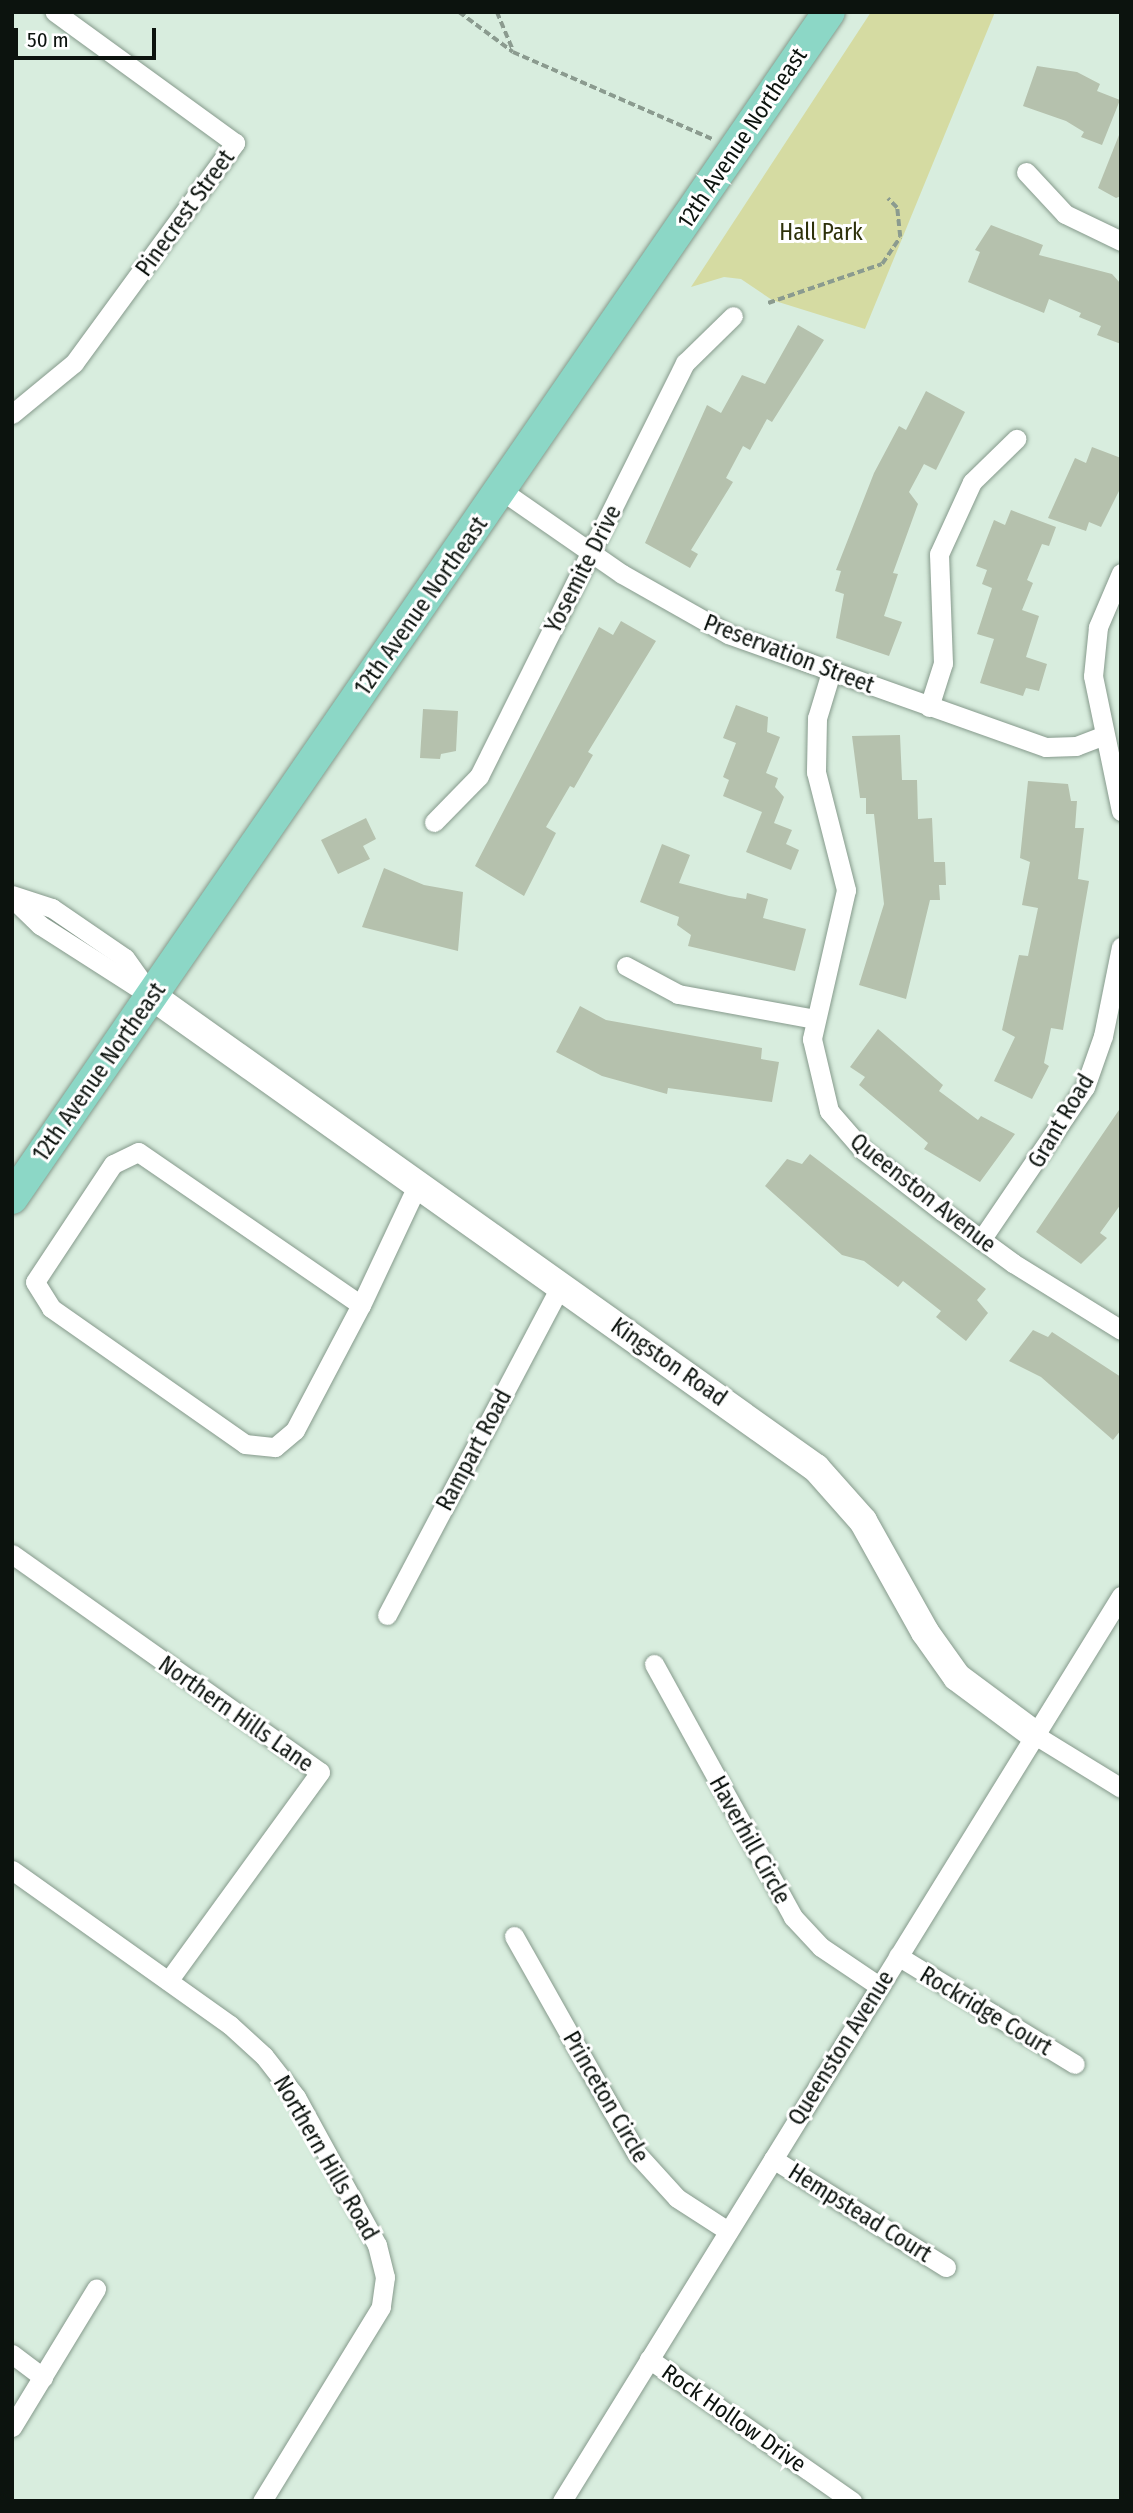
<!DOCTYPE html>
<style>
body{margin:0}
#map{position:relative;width:1133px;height:2513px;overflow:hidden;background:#d8edde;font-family:"Fira Sans Condensed",sans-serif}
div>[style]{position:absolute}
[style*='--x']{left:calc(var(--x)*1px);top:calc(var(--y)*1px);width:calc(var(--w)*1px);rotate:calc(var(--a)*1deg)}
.green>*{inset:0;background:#d5dba2}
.building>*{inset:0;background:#b5c1ad}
.path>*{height:3.5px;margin-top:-1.75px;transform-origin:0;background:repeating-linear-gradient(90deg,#8b9b8f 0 7px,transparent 0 10.5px)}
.roads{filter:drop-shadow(0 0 2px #869a8c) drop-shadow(0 0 2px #869a8c)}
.street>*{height:19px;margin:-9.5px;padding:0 9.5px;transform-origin:9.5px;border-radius:9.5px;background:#fff}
.secondary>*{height:28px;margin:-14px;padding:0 14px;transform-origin:14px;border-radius:14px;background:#fff}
.primary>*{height:32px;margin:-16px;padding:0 16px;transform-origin:16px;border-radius:16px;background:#8cd7c6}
span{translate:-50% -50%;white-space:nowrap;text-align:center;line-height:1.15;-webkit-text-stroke:6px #fff;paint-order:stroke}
.street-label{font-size:23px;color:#0c130e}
.park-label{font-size:23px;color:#2e310a}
.frame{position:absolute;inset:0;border:14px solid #0c130e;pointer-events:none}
.scale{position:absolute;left:14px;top:28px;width:142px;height:32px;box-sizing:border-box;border:4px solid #0c130e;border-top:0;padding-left:9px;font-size:21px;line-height:24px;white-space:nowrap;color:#0c130e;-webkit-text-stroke:5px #fff;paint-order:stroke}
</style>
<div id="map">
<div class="green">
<div style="clip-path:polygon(871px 12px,995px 12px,865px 329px,772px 300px,741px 279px,724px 277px,691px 287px)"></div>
</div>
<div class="building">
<div style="clip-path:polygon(1037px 66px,1077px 72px,1100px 84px,1097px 91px,1120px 100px,1102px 145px,1081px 137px,1084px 132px,1066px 121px,1023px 106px)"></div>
<div style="clip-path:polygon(1121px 130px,1121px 196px,1116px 198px,1098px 188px)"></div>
<div style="clip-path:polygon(991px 225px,1043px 245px,1039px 255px,1112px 274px,1121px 284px,1121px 344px,1097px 335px,1101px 326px,1079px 317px,1081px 313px,1049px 299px,1044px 313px,968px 282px,980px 252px,975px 250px)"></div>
<div style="clip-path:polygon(798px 325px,824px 340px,772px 422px,767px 419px,750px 450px,743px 446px,726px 478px,733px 482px,691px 550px,698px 554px,690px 568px,645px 543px,707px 405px,721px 413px,742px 375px,765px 384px)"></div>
<div style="clip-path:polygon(926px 391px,965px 412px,936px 470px,924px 464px,909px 492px,918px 504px,893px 573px,898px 574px,884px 616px,902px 622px,889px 656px,836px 638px,844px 594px,835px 591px,841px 571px,836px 570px,874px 473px,899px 426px,906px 430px)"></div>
<div style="clip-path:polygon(1092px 447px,1121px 458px,1121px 487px,1101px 527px,1089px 522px,1086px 531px,1048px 518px,1075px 458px,1086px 463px)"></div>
<div style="clip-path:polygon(1011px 510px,1056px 527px,1049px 546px,1042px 544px,1027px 580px,1033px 583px,1022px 610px,1039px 616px,1026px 657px,1047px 664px,1039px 691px,1026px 688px,1023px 696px,980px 683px,994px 639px,977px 634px,992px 588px,982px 584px,987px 570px,976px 566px,994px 520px,1005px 525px)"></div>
<div style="clip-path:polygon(621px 621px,656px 641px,588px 752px,593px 755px,574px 788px,570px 786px,546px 827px,556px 833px,524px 896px,475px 866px,599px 627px,613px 635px)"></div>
<div style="clip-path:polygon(736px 705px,768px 717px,767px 732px,780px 737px,766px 773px,778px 778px,775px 787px,784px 797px,774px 823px,792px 830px,786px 844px,799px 850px,791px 870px,746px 852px,762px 812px,723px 796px,729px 780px,723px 777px,736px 743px,723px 738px)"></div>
<div style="clip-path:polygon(423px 709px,458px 711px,456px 751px,441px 754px,440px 759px,420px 758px)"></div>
<div style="clip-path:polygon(900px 735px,902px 780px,917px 780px,918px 819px,932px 818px,934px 862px,945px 862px,946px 885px,939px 885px,940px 900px,930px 900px,906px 999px,859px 985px,884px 904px,874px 814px,866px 814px,866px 798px,860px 798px,852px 736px)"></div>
<div style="clip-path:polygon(1028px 781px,1068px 784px,1071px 801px,1077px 801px,1075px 828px,1084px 828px,1078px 879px,1089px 881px,1063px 1030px,1051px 1028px,1044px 1063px,1049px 1066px,1032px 1099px,994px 1081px,1015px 1037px,1002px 1030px,1019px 955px,1028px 956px,1038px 908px,1022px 905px,1030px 862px,1020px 858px)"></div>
<div style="clip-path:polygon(366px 818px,376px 839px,363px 846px,370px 859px,338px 874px,321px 840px)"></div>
<div style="clip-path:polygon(662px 844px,690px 855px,679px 883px,729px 896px,746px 899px,747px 893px,768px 899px,763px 918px,806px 929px,795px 971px,688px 946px,691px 935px,677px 925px,679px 917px,640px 902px)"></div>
<div style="clip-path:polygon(384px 868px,424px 885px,463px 892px,458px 951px,362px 927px)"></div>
<div style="clip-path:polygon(580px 1006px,606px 1020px,762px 1048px,761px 1059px,779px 1062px,772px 1102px,668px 1088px,667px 1094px,602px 1076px,556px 1052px)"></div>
<div style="clip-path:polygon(878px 1029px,943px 1085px,939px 1091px,978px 1120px,981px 1116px,1015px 1134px,980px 1182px,924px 1149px,928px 1143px,859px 1085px,865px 1077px,850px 1067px)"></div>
<div style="clip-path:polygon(1121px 1107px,1121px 1204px,1100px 1233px,1107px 1238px,1081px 1264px,1036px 1232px)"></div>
<div style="clip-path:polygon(810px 1154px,986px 1289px,977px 1300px,988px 1313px,966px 1341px,936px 1317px,941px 1311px,903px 1281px,898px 1287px,864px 1261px,842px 1255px,765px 1186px,787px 1159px,802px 1164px)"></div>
<div style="clip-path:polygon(1033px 1330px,1048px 1337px,1052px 1332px,1121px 1377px,1121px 1430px,1113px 1440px,1041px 1377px,1009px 1361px)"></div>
</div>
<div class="path">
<div style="--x:459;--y:12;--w:67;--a:36.5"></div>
<div style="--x:513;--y:52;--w:219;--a:23.6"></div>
<div style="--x:497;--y:12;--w:41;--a:67.2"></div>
<div style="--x:768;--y:303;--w:120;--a:-18.9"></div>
<div style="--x:882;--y:264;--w:32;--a:-56"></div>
<div style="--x:900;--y:237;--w:29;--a:-96"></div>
<div style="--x:897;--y:208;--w:13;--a:-135"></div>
</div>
<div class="roads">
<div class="street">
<div style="--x:1026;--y:172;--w:57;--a:47.1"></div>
<div style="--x:1065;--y:214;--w:62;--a:25.7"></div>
<div style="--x:12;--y:414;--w:80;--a:-39.4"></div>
<div style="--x:74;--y:363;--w:273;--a:-53.8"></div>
<div style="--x:235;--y:143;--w:223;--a:-144"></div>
<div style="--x:501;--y:490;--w:147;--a:34.8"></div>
<div style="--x:622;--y:574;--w:122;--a:29.5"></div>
<div style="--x:728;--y:634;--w:337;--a:19.6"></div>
<div style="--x:1046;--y:747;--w:30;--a:-2"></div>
<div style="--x:1076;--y:746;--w:30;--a:-21"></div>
<div style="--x:1121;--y:573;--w:59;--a:113.1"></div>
<div style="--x:1098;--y:627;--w:49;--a:95.8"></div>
<div style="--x:1093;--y:676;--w:138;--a:78.3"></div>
<div style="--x:831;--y:672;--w:48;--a:106.9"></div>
<div style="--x:817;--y:718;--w:54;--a:91.1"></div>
<div style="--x:816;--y:772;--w:122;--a:75.7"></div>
<div style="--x:846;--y:890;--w:153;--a:102.9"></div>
<div style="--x:812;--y:1039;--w:74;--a:76.7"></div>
<div style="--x:829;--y:1111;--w:52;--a:48.9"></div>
<div style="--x:863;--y:1150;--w:100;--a:37.7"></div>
<div style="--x:942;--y:1211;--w:88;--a:36.2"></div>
<div style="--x:1013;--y:1263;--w:127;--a:31.8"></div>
<div style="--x:929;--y:707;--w:46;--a:-72.3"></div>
<div style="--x:943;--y:663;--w:109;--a:-92.1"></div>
<div style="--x:939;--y:554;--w:79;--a:-65.4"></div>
<div style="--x:972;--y:482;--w:62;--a:-44.3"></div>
<div style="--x:434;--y:822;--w:64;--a:-45.6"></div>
<div style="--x:479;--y:776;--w:462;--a:-63.5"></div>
<div style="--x:685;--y:363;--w:67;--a:-44.4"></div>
<div style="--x:12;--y:895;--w:42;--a:18"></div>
<div style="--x:52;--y:908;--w:88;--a:34.4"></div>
<div style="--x:125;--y:958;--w:47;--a:54.6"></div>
<div style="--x:12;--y:898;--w:39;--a:44"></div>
<div style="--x:40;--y:925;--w:128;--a:32.6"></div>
<div style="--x:626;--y:966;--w:59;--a:28.3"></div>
<div style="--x:678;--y:994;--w:140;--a:10.3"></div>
<div style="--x:981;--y:1240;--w:185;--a:-55.8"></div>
<div style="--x:1085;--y:1087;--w:54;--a:-70.6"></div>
<div style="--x:1103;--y:1036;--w:91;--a:-78.6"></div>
<div style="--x:361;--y:1305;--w:270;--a:-145.5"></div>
<div style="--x:138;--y:1152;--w:28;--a:154"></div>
<div style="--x:113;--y:1164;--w:141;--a:123.5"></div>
<div style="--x:35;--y:1282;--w:31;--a:58"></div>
<div style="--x:51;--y:1308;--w:237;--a:35"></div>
<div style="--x:245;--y:1444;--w:30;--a:6"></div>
<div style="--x:275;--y:1447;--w:26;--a:-40"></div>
<div style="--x:295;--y:1430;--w:141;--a:-62.2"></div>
<div style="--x:361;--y:1305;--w:134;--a:-64.8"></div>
<div style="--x:12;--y:1554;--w:377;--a:35.3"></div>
<div style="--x:320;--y:1772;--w:258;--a:126"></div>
<div style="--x:387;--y:1615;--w:373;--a:-62.2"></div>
<div style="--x:654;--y:1664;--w:289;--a:61.2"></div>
<div style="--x:793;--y:1917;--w:41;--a:47"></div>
<div style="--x:821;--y:1947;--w:70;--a:33.9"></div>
<div style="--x:1035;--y:1735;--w:101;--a:31.6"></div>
<div style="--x:12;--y:1870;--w:267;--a:35.4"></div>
<div style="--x:230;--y:2025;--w:46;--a:42.4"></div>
<div style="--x:264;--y:2056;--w:52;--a:52"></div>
<div style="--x:296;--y:2097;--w:169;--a:61.3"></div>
<div style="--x:377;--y:2245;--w:33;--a:76"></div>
<div style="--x:385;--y:2277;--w:30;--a:98"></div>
<div style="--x:381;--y:2307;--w:228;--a:121.5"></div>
<div style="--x:514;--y:1936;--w:250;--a:60.6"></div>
<div style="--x:637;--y:2154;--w:59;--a:47.7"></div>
<div style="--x:677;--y:2198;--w:61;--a:32.9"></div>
<div style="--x:898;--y:1956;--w:207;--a:31.4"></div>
<div style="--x:773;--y:2159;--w:204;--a:32"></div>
<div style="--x:12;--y:2354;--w:39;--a:37"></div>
<div style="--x:649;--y:2359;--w:248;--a:35"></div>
<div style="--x:12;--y:2427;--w:162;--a:-58.7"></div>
<div style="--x:562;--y:2501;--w:1064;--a:-58.3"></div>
</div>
<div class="secondary">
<div style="--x:152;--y:996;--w:815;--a:35.41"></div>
<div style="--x:816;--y:1468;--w:71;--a:48.4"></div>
<div style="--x:863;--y:1521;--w:127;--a:60.8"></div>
<div style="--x:925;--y:1632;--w:55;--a:54.6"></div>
<div style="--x:957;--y:1677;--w:97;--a:36.6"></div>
</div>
<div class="primary">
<div style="--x:12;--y:1198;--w:1440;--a:-55.44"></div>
</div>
</div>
<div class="street-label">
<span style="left:742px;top:138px;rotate:-56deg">12th Avenue Northeast</span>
<span style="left:185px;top:213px;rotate:-54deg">Pinecrest Street</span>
<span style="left:583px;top:569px;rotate:-63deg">Yosemite Drive</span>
<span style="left:421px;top:606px;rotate:-55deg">12th Avenue Northeast</span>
<span style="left:789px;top:654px;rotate:21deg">Preservation Street</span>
<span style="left:99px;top:1072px;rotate:-55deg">12th Avenue Northeast</span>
<span style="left:1061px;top:1121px;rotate:-59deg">Grant Road</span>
<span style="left:923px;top:1193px;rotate:38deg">Queenston Avenue</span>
<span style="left:669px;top:1362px;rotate:35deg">Kingston Road</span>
<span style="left:474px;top:1450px;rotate:-62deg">Rampart Road</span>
<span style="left:236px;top:1714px;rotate:35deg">Northern Hills Lane</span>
<span style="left:750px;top:1840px;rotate:61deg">Haverhill Circle</span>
<span style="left:986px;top:2011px;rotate:31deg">Rockridge Court</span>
<span style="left:841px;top:2048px;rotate:-58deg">Queenston Avenue</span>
<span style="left:606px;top:2097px;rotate:60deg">Princeton Circle</span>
<span style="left:326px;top:2158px;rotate:60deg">Northern Hills Road</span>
<span style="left:860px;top:2213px;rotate:32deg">Hempstead Court</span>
<span style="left:734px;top:2418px;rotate:35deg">Rock Hollow Drive</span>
</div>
<div class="park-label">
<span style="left:821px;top:232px">Hall Park</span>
</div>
<div class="frame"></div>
<div class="scale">50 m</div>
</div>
